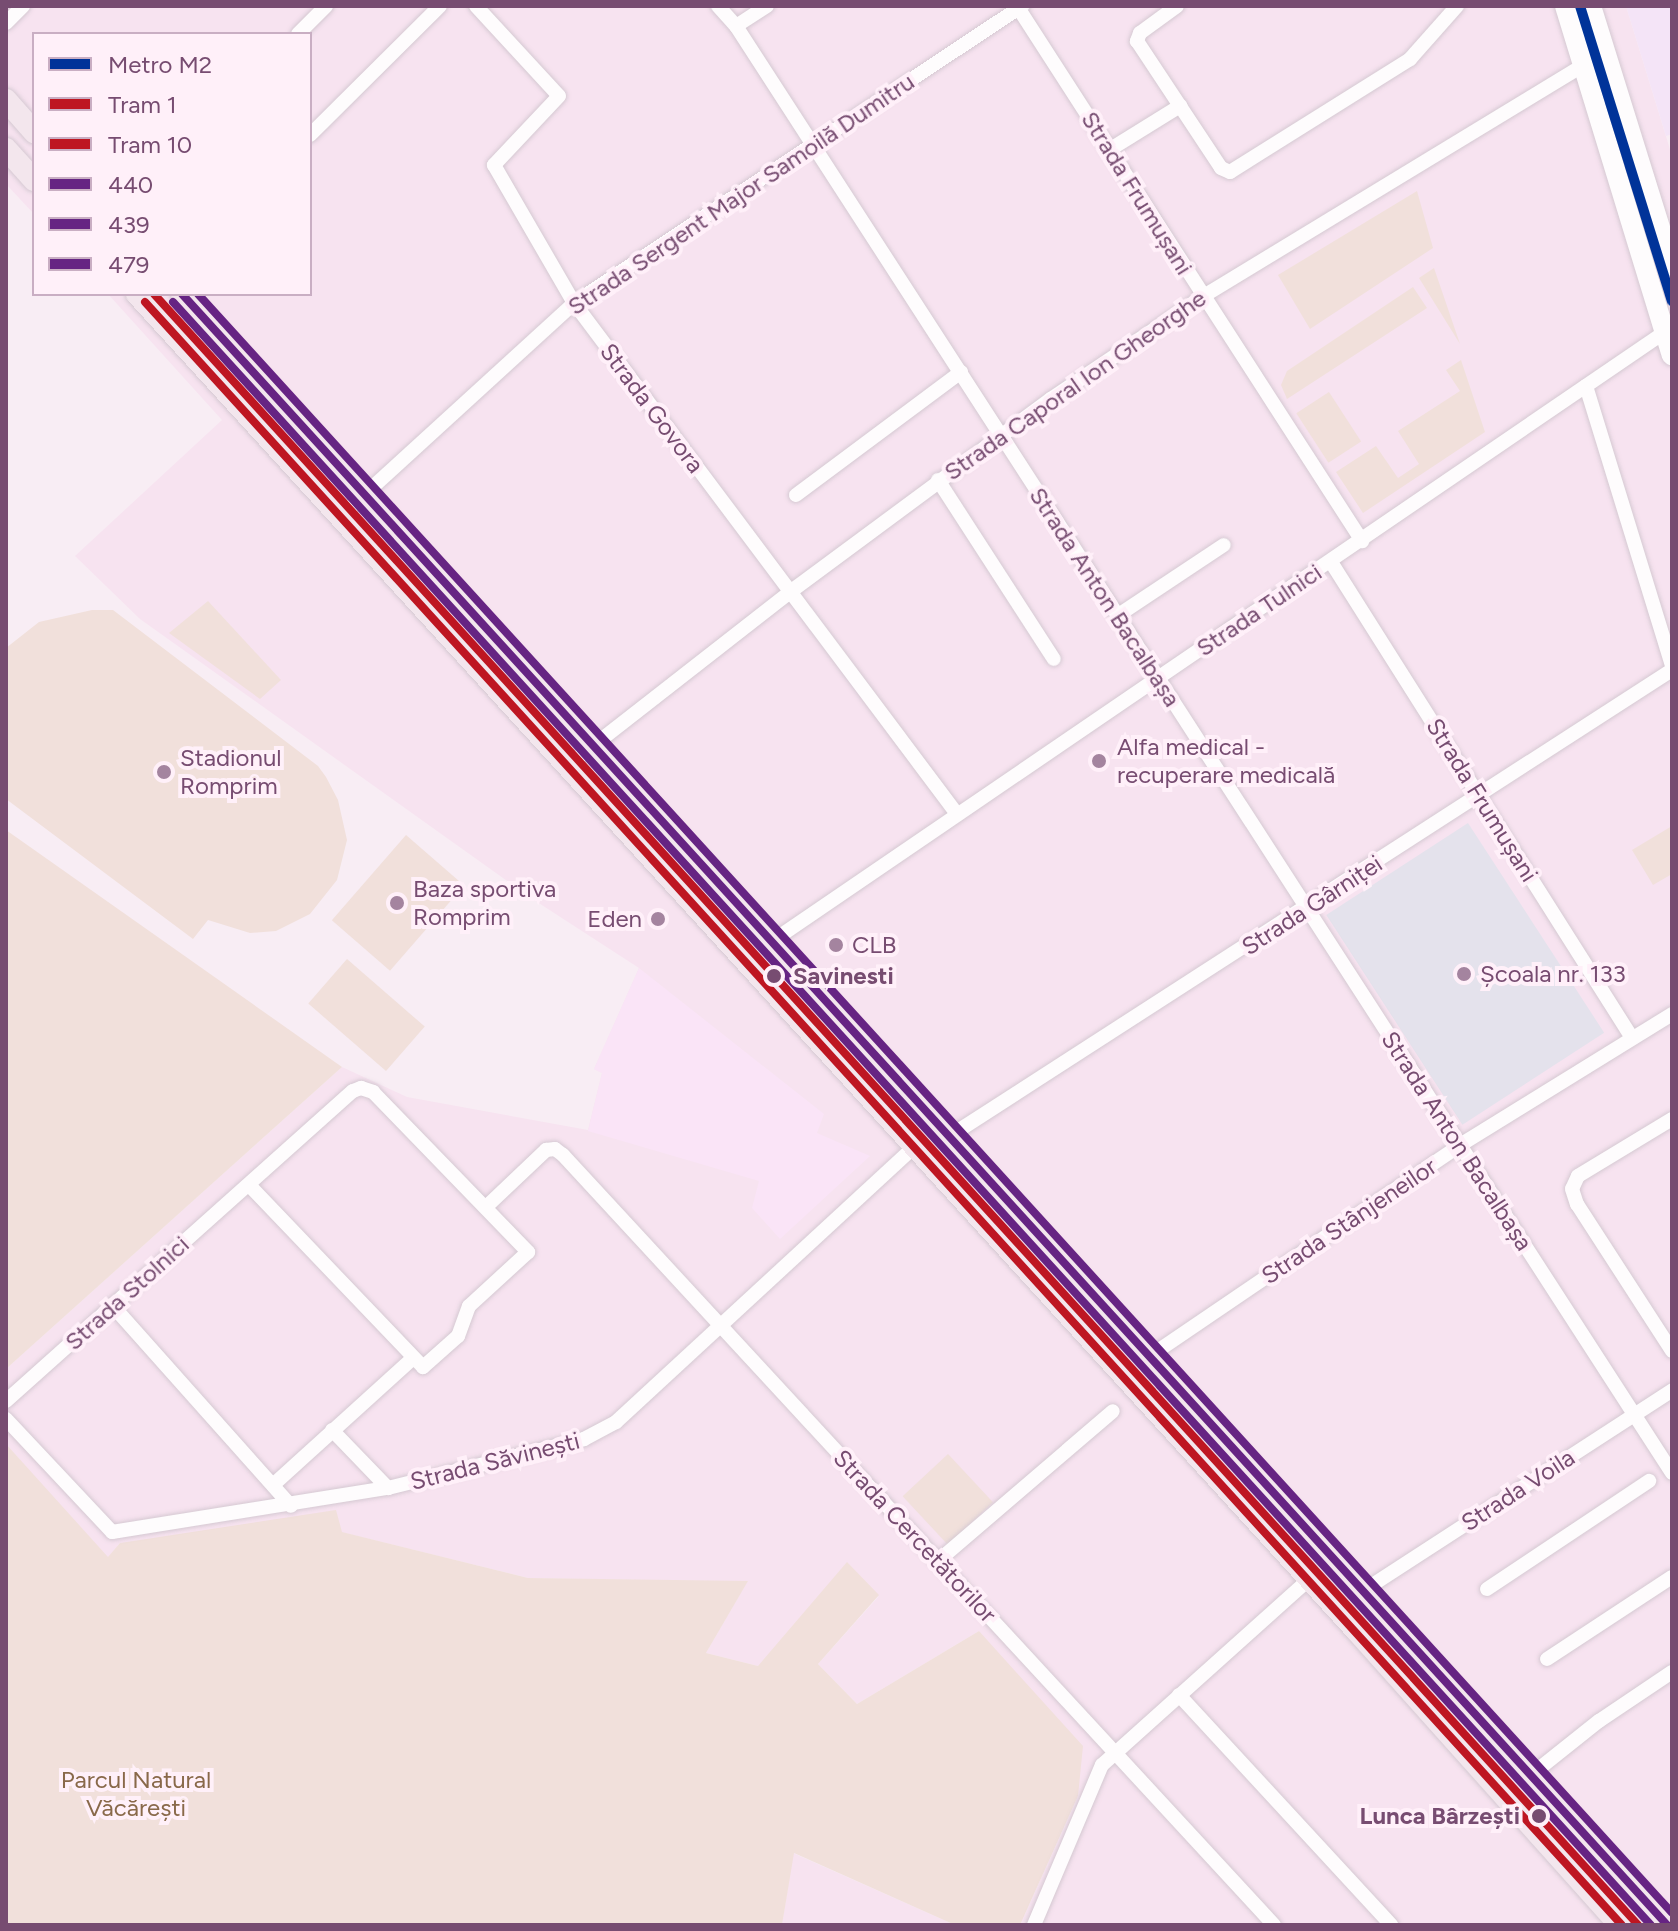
<!DOCTYPE html>
<meta charset="utf-8">
<style>
body{margin:0}
#map{position:relative;width:1678px;height:1931px;overflow:hidden;background:#f8edf4;font-family:Figtree,sans-serif}
div>[style]{position:absolute}
[style*='--x']{left:calc(var(--x)*1px);top:calc(var(--y)*1px);width:calc(var(--w)*1px);rotate:calc(var(--a)*1deg)}
.residential>*{inset:0;background:#f7e3f0}
.commercial>*{inset:0;background:#fae4f7}
.education>*{inset:0;background:#e4e2ec;transform-origin:0 0}
.medical>*{inset:0;background:#f4e4f7}
.green>*{inset:0;background:#f1e0db;transform-origin:0 0}
.roads{filter:drop-shadow(0 0 2px #d5c9d2) drop-shadow(0 0 2px #d5c9d2)}
.street>*{height:14px;margin:-7px;padding:0 7px;transform-origin:7px;border-radius:7px;background:#fefcfd}
.secondary>*{height:20px;margin:-10px;padding:0 10px;transform-origin:10px;border-radius:10px;background:#fefcfd}
.primary>*{height:22px;margin:-11px;padding:0 11px;transform-origin:11px;border-radius:11px;background:#f3e6ed}
.bus-1>*{height:8px;margin:-4px;padding:0 4px;transform-origin:4px;border-radius:4px;background:#662483}
.bus-2>*{height:8px;margin:-4px;padding:0 4px;transform-origin:4px;border-radius:4px;background:#662483}
.bus-3>*{height:8px;margin:-4px;padding:0 4px;transform-origin:4px;border-radius:4px;background:#662483}
.tram-1>*{height:8px;margin:-4px;padding:0 4px;transform-origin:4px;border-radius:4px;background:#be1622}
.tram-2>*{height:8px;margin:-4px;padding:0 4px;transform-origin:4px;border-radius:4px;background:#be1622}
.metro-1>*{height:10px;margin:-5px;padding:0 5px;transform-origin:5px;border-radius:5px;background:#039}
.dots>*{width:22px;height:22px;translate:-50% -50%;box-sizing:border-box;border:4px solid #fff0f9;border-radius:50%}
span{translate:-50% -50%;white-space:nowrap;text-align:center;line-height:1.15;-webkit-text-stroke:8px #fff0f9;paint-order:stroke}
.street-label{font-size:24px;color:#774c71}
.poi-label{font-size:24px;color:#774c71}
.left{translate:0 -50%;text-align:left}
.right{translate:-100% -50%;text-align:right}
.stop-label{font-size:24px;color:#774c71;font-weight:700}
.park-label{font-size:24px;color:#89694a}
.frame{position:absolute;inset:0;border:8px solid #774c71;pointer-events:none}
.legend{position:absolute;left:32px;top:32px;width:280px;height:264px;box-sizing:border-box;background:#fff0f9;border:2px solid #c9aec3;margin:0;padding:10px 14px;list-style:none;font-size:24px;color:#774c71}
.legend li{display:flex;align-items:center;gap:16px;height:40px}
.legend b{width:40px;border:2px solid #c9aec3}
</style>
<div id="map">
<div class="residential">
<div style="clip-path:polygon(6px 6px,1626px 6px,1672px 156px,1672px 1925px,1020px 1925px,1078px 1796px,979px 1631px,857px 1704px,818px 1664px,879px 1596px,758px 1666px,706px 1653px,747px 1582px,528px 1578px,341px 1532px,120px 1543px,108px 1558px,36px 1479px,6px 1444px,6px 1369px,342px 1067px,407px 1097px,588px 1130px,602px 1073px,594px 1069px,639px 968px,531px 898px,140px 619px,75px 556px,222px 420px,108px 294px,310px 294px,310px 34px,34px 34px,34px 214px,6px 184px)"></div>
<div style="clip-path:polygon(793px 1853px,955px 1925px,782px 1925px)"></div>
</div>
<div class="commercial">
<div style="clip-path:polygon(639px 968px,824px 1114px,817px 1133px,870px 1156px,780px 1239px,752px 1208px,759px 1181px,588px 1131px,602px 1073px,594px 1069px)"></div>
</div>
<div class="education">
<div style="left:1468px;top:823px;width:250px;height:169px;rotate:57deg"></div>
</div>
<div class="medical">
<div style="clip-path:polygon(1626px 6px,1672px 6px,1672px 134px,1666px 136px)"></div>
</div>
<div class="green">
<div style="clip-path:polygon(1417px 191px,1433px 248px,1310px 329px,1278px 275px)"></div>
<div style="clip-path:polygon(1434px 268px,1460px 344px,1419px 278px)"></div>
<div style="clip-path:polygon(1413px 287px,1427px 308px,1287px 399px,1281px 385px,1287px 371px)"></div>
<div style="clip-path:polygon(1461px 360px,1485px 432px,1363px 513px,1336px 472px,1376px 446px,1398px 478px,1419px 464px,1398px 431px,1460px 391px,1446px 370px)"></div>
<div style="left:1329px;top:392px;width:59px;height:39px;rotate:57deg"></div>
<div style="clip-path:polygon(208px 601px,281px 680px,260px 699px,169px 633px)"></div>
<div style="clip-path:polygon(92px 610px,113px 610px,318px 766px,326px 777px,338px 800px,347px 840px,337px 880px,310px 914px,276px 931px,250px 933px,208px 920px,193px 939px,6px 799px,6px 648px,39px 622px)"></div>
<div style="clip-path:polygon(1672px 826px,1672px 874px,1653px 885px,1632px 850px)"></div>
<div style="clip-path:polygon(6px 830px,342px 1067px,6px 1369px)"></div>
<div style="left:406px;top:835px;width:77px;height:113px;rotate:41deg"></div>
<div style="left:347px;top:959px;width:103px;height:59px;rotate:41deg"></div>
<div style="clip-path:polygon(6px 1444px,108px 1557px,120px 1543px,336px 1510px,342px 1532px,528px 1578px,748px 1581px,706px 1653px,758px 1666px,847px 1562px,879px 1595px,818px 1664px,857px 1704px,979px 1631px,1083px 1746px,1078px 1796px,1020px 1925px,955px 1925px,794px 1853px,782px 1925px,6px 1925px)"></div>
<div style="left:948px;top:1454px;width:66px;height:62px;rotate:47deg"></div>
</div>
<div class="roads">
<div class="street">
<div style="--x:476;--y:6;--w:122;--a:47.3"></div>
<div style="--x:559;--y:96;--w:95;--a:133.3"></div>
<div style="--x:494;--y:165;--w:160;--a:59.9"></div>
<div style="--x:574;--y:303;--w:639;--a:53.15"></div>
<div style="--x:718;--y:6;--w:27;--a:48"></div>
<div style="--x:736;--y:26;--w:487;--a:57.1"></div>
<div style="--x:1001;--y:435;--w:1236;--a:57.12"></div>
<div style="--x:1017;--y:6;--w:637;--a:57.18"></div>
<div style="--x:1177;--y:6;--w:46;--a:143.9"></div>
<div style="--x:1140;--y:33;--w:9;--a:111"></div>
<div style="--x:1137;--y:41;--w:152;--a:56.5"></div>
<div style="--x:1221;--y:168;--w:10;--a:24"></div>
<div style="--x:1230;--y:172;--w:213;--a:-32.1"></div>
<div style="--x:1410;--y:59;--w:71;--a:-48.4"></div>
<div style="--x:6;--y:23;--w:24;--a:-45"></div>
<div style="--x:736;--y:26;--w:37;--a:-33"></div>
<div style="--x:298;--y:34;--w:40;--a:-45"></div>
<div style="--x:310;--y:135;--w:183;--a:-44.8"></div>
<div style="--x:1109;--y:150;--w:84;--a:-31.8"></div>
<div style="--x:1586;--y:386;--w:292;--a:72.9"></div>
<div style="--x:938;--y:480;--w:213;--a:57.1"></div>
<div style="--x:796;--y:495;--w:206;--a:-36.7"></div>
<div style="--x:341;--y:516;--w:316;--a:-42.4"></div>
<div style="--x:574;--y:303;--w:538;--a:-33.54"></div>
<div style="--x:1331;--y:562;--w:563;--a:57.69"></div>
<div style="--x:1117;--y:616;--w:128;--a:-33.6"></div>
<div style="--x:566;--y:767;--w:284;--a:-38"></div>
<div style="--x:790;--y:592;--w:325;--a:-36.5"></div>
<div style="--x:1051;--y:399;--w:182;--a:-34"></div>
<div style="--x:1202;--y:297;--w:446;--a:-31.3"></div>
<div style="--x:774;--y:940;--w:1079;--a:-34.31"></div>
<div style="--x:1672;--y:1119;--w:110;--a:148.8"></div>
<div style="--x:1578;--y:1176;--w:14;--a:115"></div>
<div style="--x:1572;--y:1189;--w:16;--a:72"></div>
<div style="--x:1577;--y:1204;--w:175;--a:57.1"></div>
<div style="--x:950;--y:1136;--w:859;--a:-32.84"></div>
<div style="--x:486;--y:1207;--w:83;--a:-43.5"></div>
<div style="--x:546;--y:1150;--w:9;--a:-6"></div>
<div style="--x:555;--y:1149;--w:10;--a:37"></div>
<div style="--x:563;--y:1155;--w:1048;--a:47.28"></div>
<div style="--x:112;--y:1305;--w:269;--a:48.3"></div>
<div style="--x:1150;--y:1356;--w:375;--a:-34.2"></div>
<div style="--x:1460;--y:1145;--w:249;--a:-31.7"></div>
<div style="--x:6;--y:1401;--w:465;--a:-41.8"></div>
<div style="--x:353;--y:1091;--w:9;--a:-21"></div>
<div style="--x:361;--y:1088;--w:13;--a:18"></div>
<div style="--x:373;--y:1092;--w:223;--a:45.9"></div>
<div style="--x:528;--y:1252;--w:80;--a:137.5"></div>
<div style="--x:469;--y:1306;--w:32;--a:110"></div>
<div style="--x:458;--y:1336;--w:47;--a:138.5"></div>
<div style="--x:423;--y:1367;--w:252;--a:-133.7"></div>
<div style="--x:6;--y:1419;--w:155;--a:46.8"></div>
<div style="--x:112;--y:1532;--w:279;--a:-9.1"></div>
<div style="--x:388;--y:1488;--w:202;--a:-14"></div>
<div style="--x:584;--y:1439;--w:36;--a:-28"></div>
<div style="--x:616;--y:1422;--w:405;--a:-42.7"></div>
<div style="--x:332;--y:1430;--w:81;--a:46"></div>
<div style="--x:273;--y:1485;--w:188;--a:-42.2"></div>
<div style="--x:938;--y:1561;--w:230;--a:-40.6"></div>
<div style="--x:1487;--y:1589;--w:195;--a:-33.7"></div>
<div style="--x:1363;--y:1591;--w:369;--a:-33"></div>
<div style="--x:1547;--y:1659;--w:149;--a:-33.3"></div>
<div style="--x:1179;--y:1695;--w:313;--a:47.3"></div>
<div style="--x:1531;--y:1775;--w:87;--a:-38.5"></div>
<div style="--x:1599;--y:1721;--w:88;--a:-33.9"></div>
<div style="--x:1034;--y:1925;--w:174;--a:-67"></div>
<div style="--x:1102;--y:1765;--w:278;--a:-41.9"></div>
</div>
<div class="secondary">
<div style="--x:1565;--y:6;--w:365;--a:73"></div>
<div style="--x:1591;--y:6;--w:272;--a:72.7"></div>
</div>
<div class="primary">
<div style="--x:6;--y:100;--w:43;--a:48.8"></div>
<div style="--x:6;--y:149;--w:42;--a:47.9"></div>
<div style="--x:137;--y:294;--w:1809;--a:47.62"></div>
<div style="--x:1356;--y:1630;--w:396;--a:48.2"></div>
<div style="--x:182;--y:294;--w:2206;--a:47.68"></div>
</div>
</div>
<div class="bus-1">
<div style="--x:182;--y:294;--w:2206;--a:47.68"></div>
</div>
<div class="bus-2">
<div style="--x:173;--y:302;--w:2195;--a:47.68"></div>
</div>
<div class="bus-3">
<div style="--x:198;--y:294;--w:2189;--a:47.68"></div>
</div>
<div class="tram-1">
<div style="--x:154;--y:294;--w:2205;--a:47.7"></div>
</div>
<div class="tram-2">
<div style="--x:145;--y:302;--w:2194;--a:47.7"></div>
</div>
<div class="metro-1">
<div style="--x:1580;--y:6;--w:309;--a:72.7"></div>
</div>
<div class="dots">
<div style="left:1099px;top:761px;background:#a4849f"></div>
<div style="left:164px;top:772px;background:#a4849f"></div>
<div style="left:397px;top:903px;background:#a4849f"></div>
<div style="left:658px;top:919px;background:#a4849f"></div>
<div style="left:836px;top:945px;background:#a4849f"></div>
<div style="left:1464px;top:974px;background:#a4849f"></div>
<div style="left:774px;top:976px;background:#774c71"></div>
<div style="left:1539px;top:1816px;background:#774c71"></div>
</div>
<div class="street-label">
<span style="left:1137px;top:193px;rotate:58deg">Strada Frumușani</span>
<span style="left:741px;top:194px;rotate:-34deg">Strada Sergent Major Samoilă Dumitru</span>
<span style="left:1075px;top:385px;rotate:-35deg">Strada Caporal Ion Gheorghe</span>
<span style="left:652px;top:408px;rotate:53deg">Strada Govora</span>
<span style="left:1105px;top:597px;rotate:57deg">Strada Anton Bacalbașa</span>
<span style="left:1259px;top:610px;rotate:-34deg">Strada Tulnici</span>
<span style="left:1482px;top:800px;rotate:58deg">Strada Frumușani</span>
<span style="left:1312px;top:905px;rotate:-33deg">Strada Gârniței</span>
<span style="left:1457px;top:1141px;rotate:57deg">Strada Anton Bacalbașa</span>
<span style="left:1349px;top:1221px;rotate:-34deg">Strada Stânjeneilor</span>
<span style="left:127px;top:1293px;rotate:-42deg">Strada Stolnici</span>
<span style="left:495px;top:1461px;rotate:-14deg">Strada Săvinești</span>
<span style="left:1518px;top:1490px;rotate:-33deg">Strada Voila</span>
<span style="left:915px;top:1536px;rotate:47deg">Strada Cercetătorilor</span>
</div>
<div class="poi-label">
<span class="left" style="left:1117px;top:761px">Alfa medical -<br>recuperare medicală</span>
<span class="left" style="left:180px;top:772px">Stadionul<br>Romprim</span>
<span class="left" style="left:413px;top:903px">Baza sportiva<br>Romprim</span>
<span class="right" style="left:642px;top:919px">Eden</span>
<span class="left" style="left:852px;top:945px">CLB</span>
<span class="left" style="left:1480px;top:974px">Școala nr. 133</span>
</div>
<div class="stop-label">
<span class="left" style="left:793px;top:976px">Savinesti</span>
<span class="right" style="left:1520px;top:1816px">Lunca Bârzești</span>
</div>
<div class="park-label">
<span style="left:136px;top:1794px">Parcul Natural<br>Văcărești</span>
</div>
<div class="frame"></div>
<ul class="legend">
<li><b style="height:10px;background:#039"></b>Metro M2</li>
<li><b style="height:10px;background:#be1622"></b>Tram 1</li>
<li><b style="height:10px;background:#be1622"></b>Tram 10</li>
<li><b style="height:10px;background:#662483"></b>440</li>
<li><b style="height:10px;background:#662483"></b>439</li>
<li><b style="height:10px;background:#662483"></b>479</li>
</ul>
</div>
